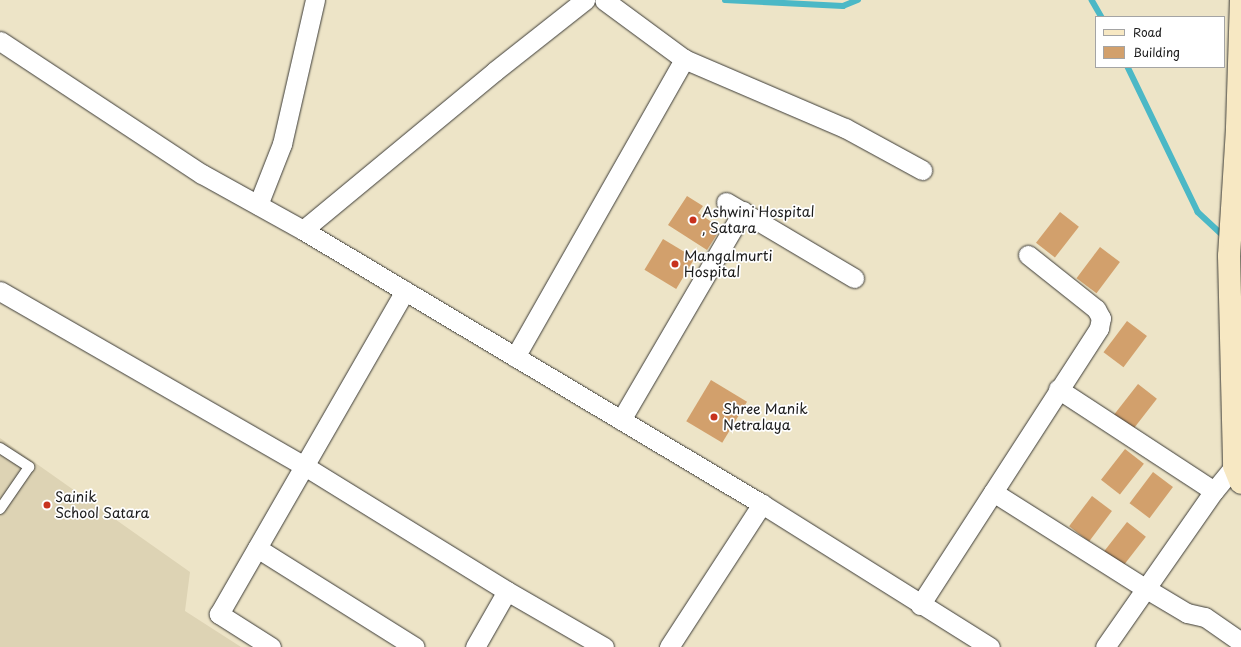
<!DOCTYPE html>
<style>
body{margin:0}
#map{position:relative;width:1241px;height:647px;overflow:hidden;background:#ede4c7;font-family:"Playpen Sans",sans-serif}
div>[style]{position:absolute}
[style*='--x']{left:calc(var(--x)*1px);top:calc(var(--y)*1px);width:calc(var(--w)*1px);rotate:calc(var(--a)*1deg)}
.built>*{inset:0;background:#ddd3b4}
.stream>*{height:5.5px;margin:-2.75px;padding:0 2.75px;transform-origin:2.75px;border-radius:2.75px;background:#4bb8c6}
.building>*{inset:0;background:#d2a06c;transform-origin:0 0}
.roads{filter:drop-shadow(0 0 1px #3b3a36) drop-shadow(0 0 1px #3b3a36)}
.lane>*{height:10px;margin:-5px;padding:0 5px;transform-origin:5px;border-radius:5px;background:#fff}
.street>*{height:19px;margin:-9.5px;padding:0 9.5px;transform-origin:9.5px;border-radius:9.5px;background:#fff}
.secondary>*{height:22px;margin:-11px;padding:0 11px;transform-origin:11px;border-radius:11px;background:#f7e8c3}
.dots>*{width:11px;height:11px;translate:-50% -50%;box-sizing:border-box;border:2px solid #fff;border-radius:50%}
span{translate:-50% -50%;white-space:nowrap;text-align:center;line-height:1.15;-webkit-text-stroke:3.5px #fff;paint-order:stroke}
.poi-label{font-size:14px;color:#1c1c1c}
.left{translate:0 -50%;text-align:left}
.legend{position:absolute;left:1095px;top:16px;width:130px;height:52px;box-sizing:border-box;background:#fff;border:1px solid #a4a4a4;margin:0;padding:5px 7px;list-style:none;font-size:12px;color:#1c1c1c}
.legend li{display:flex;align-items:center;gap:8px;height:20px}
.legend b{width:20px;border:1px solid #a4a4a4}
</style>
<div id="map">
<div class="built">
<div style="clip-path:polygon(0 438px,190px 572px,185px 611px,241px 647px,0 647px)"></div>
</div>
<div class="stream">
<div style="--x:725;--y:0;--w:118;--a:2.9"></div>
<div style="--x:843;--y:6;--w:16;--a:-22"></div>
<div style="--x:1092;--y:0;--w:20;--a:60"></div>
<div style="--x:1128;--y:67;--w:161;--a:64.2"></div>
<div style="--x:1198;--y:212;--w:37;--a:43"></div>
</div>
<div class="building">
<div style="clip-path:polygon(687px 196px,703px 206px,698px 213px,721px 228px,707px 250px,668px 225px)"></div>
<div style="left:1060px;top:212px;width:24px;height:39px;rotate:38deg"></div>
<div style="left:663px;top:239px;width:37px;height:36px;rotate:31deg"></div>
<div style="left:1100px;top:247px;width:25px;height:39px;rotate:37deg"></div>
<div style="left:1127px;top:321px;width:25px;height:39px;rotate:37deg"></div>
<div style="left:711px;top:380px;width:42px;height:48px;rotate:31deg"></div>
<div style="left:1138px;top:384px;width:24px;height:39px;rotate:38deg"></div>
<div style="left:1125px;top:449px;width:24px;height:39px;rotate:38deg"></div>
<div style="left:1153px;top:472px;width:25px;height:39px;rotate:37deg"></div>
<div style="left:1092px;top:496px;width:25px;height:38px;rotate:37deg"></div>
<div style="left:1127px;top:522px;width:24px;height:39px;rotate:38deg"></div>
</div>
<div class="roads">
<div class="lane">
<div style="--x:0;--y:448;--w:35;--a:33"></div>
<div style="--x:29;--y:467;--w:51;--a:124.6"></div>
</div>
<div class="street">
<div style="--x:0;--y:41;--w:242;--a:33.4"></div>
<div style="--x:202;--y:174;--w:115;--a:29"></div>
<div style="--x:303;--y:230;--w:535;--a:30.84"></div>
<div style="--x:762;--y:504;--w:269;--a:32.1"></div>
<div style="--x:684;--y:59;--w:175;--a:23.2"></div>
<div style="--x:845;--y:128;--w:88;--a:28.6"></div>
<div style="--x:726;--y:202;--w:149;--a:30.7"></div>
<div style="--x:258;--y:205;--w:66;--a:-68.5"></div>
<div style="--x:282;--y:144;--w:148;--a:-77.1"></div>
<div style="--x:303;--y:230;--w:249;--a:-39.6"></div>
<div style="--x:495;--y:71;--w:115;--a:-38.3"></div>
<div style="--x:0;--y:291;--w:349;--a:29.9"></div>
<div style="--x:303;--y:465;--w:240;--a:31.7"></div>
<div style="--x:507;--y:591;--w:112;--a:30"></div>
<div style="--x:515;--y:357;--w:343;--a:-60.4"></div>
<div style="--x:684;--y:59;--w:99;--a:-143.6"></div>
<div style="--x:1058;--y:389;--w:186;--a:33.2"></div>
<div style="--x:621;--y:420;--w:242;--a:-59.7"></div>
<div style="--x:993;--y:492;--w:180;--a:32.3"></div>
<div style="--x:1145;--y:588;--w:49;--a:30.8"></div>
<div style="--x:1187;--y:613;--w:18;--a:13"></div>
<div style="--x:1205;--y:617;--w:44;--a:34.8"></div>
<div style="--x:257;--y:548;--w:186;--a:32.1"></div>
<div style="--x:920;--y:605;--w:330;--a:-57.1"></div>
<div style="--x:1099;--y:328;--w:10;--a:-79"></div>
<div style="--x:1101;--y:318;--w:10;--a:-119"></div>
<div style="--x:1096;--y:309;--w:87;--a:-141.5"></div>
<div style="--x:271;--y:647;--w:62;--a:-147.6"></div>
<div style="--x:219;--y:614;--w:373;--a:-60.1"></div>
<div style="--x:475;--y:647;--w:64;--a:-60.3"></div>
<div style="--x:669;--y:647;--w:171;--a:-57"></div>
<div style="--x:1105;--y:647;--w:190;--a:-55.1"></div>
<div style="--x:1214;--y:491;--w:43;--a:-50.7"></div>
</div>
<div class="secondary">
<div style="--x:1241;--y:0;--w:129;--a:91.8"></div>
<div style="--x:1237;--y:129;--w:127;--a:93.6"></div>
<div style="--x:1229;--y:256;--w:210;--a:88.6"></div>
<div style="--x:1234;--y:466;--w:18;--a:68"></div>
</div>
</div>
<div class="dots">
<div style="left:693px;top:220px;background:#c8321e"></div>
<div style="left:675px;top:264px;background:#c8321e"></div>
<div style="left:714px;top:417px;background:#c8321e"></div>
<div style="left:47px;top:505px;background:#c8321e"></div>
</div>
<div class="poi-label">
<span class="left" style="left:702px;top:220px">Ashwini Hospital<br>, Satara</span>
<span class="left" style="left:684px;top:264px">Mangalmurti<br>Hospital</span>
<span class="left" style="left:723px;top:417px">Shree Manik<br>Netralaya</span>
<span class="left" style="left:55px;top:505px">Sainik<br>School Satara</span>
</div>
<ul class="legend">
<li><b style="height:5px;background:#f7e8c3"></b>Road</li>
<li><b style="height:11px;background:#d2a06c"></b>Building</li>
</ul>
</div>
